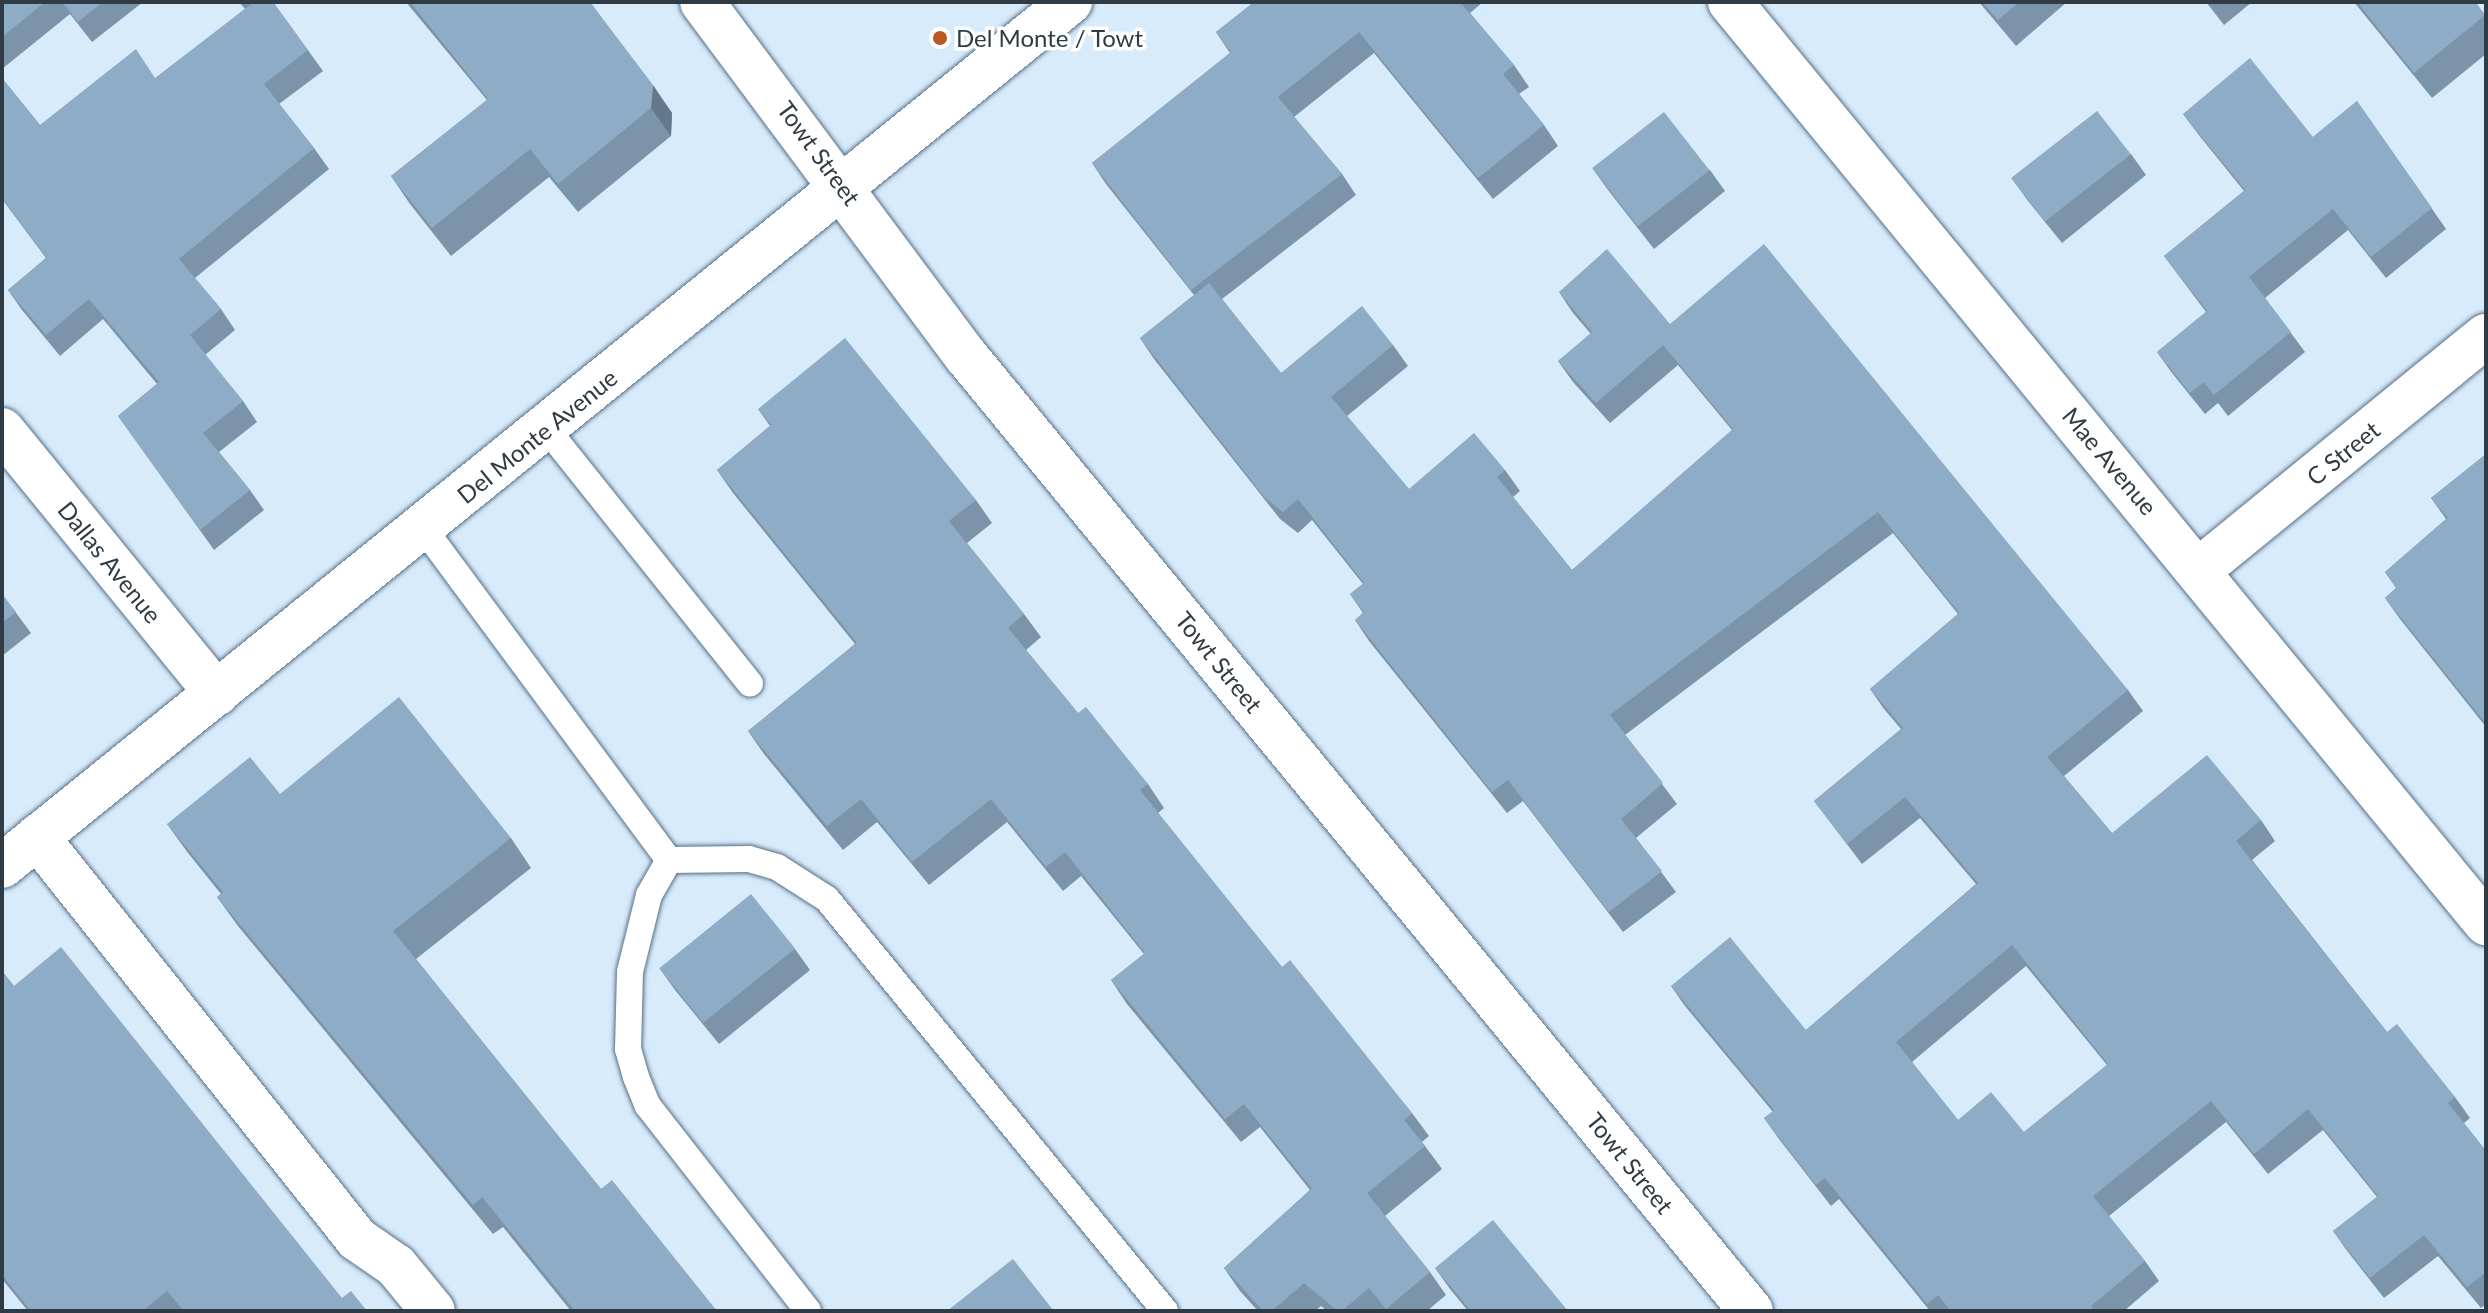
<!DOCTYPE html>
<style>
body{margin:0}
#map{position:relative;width:2488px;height:1313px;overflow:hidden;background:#d8ebfb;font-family:Lato,sans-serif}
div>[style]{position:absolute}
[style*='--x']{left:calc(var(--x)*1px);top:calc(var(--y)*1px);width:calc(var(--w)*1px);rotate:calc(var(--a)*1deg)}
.roads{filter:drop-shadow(0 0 2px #557088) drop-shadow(0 0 2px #557088)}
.lane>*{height:26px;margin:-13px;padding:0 13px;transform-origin:13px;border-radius:13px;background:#fff}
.street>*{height:44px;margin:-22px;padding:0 22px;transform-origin:22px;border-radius:22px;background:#fff}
.secondary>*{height:44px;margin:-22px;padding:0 22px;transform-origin:22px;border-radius:22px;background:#fff}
.wall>*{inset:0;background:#7b94aa}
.shaded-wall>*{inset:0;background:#64788b}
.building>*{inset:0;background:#8facc6;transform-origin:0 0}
.dots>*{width:22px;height:22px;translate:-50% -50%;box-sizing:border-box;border:4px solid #fff;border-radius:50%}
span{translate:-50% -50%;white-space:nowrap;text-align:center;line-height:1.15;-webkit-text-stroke:7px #fff;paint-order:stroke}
.poi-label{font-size:24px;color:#2f3c46}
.left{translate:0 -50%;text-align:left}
.street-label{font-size:24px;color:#2f3c46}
.frame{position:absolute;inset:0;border:4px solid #2f3c46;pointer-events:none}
</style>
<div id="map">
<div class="roads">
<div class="lane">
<div style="--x:546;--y:428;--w:327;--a:51.4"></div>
<div style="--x:424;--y:529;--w:412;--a:53.5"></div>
<div style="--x:669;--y:860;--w:80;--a:-0.7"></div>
<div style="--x:749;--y:859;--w:29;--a:16"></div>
<div style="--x:777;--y:867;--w:59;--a:32.6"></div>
<div style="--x:827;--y:899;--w:533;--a:50.63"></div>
<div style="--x:669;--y:860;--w:40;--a:119.7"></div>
<div style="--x:649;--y:895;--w:79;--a:103.9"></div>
<div style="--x:630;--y:972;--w:77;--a:91.5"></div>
<div style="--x:628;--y:1049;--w:29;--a:74"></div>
<div style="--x:636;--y:1077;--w:31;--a:68"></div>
<div style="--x:648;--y:1106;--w:260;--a:52"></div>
</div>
<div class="street">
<div style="--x:1730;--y:2;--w:1192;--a:50.62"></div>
<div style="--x:2;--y:430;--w:340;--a:50.8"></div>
<div style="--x:2200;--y:569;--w:369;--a:-39.2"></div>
<div style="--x:37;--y:837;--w:514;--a:51.48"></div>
<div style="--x:357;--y:1239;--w:47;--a:34.7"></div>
<div style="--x:396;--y:1266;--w:58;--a:50.6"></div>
</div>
<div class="secondary">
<div style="--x:702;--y:2;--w:442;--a:53.3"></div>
<div style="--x:966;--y:356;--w:1236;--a:50.58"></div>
<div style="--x:2;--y:866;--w:1374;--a:-38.97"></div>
</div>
</div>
<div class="wall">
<div style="clip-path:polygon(2px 2px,143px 2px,92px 42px,70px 14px,2px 69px)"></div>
<div style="clip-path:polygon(239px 2px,273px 2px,323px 71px,279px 104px,314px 148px,329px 169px,195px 278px,221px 309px,235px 330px,205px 355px,243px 401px,257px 422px,219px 452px,250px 490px,264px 510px,214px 550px,118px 416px,157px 384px,103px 319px,60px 356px,22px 310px,8px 290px,46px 258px,2px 199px,2px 78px,40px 125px,156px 78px,245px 9px)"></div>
<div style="clip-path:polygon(406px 2px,590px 2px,672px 113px,671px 136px,578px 212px,549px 177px,451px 256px,410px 204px,391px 176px,487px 100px)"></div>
<div style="clip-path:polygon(evenodd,1254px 2px,1483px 2px,1470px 13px,1514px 65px,1529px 87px,1519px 94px,1544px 125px,1558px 146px,1493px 199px,1374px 53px,1294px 117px,1342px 174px,1356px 195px,1222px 299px,1281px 373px,1393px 345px,1408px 366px,1347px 416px,1409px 489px,1505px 470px,1520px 491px,1513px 497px,1572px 570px,1732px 430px,1678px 365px,1610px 423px,1573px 382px,1558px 361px,1591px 334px,1573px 313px,1559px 292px,1670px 324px,2128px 690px,2143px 711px,2064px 776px,2112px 833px,2261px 820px,2275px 841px,2252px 860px,2387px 1032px,2455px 1097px,2470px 1118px,2464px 1123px,2486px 1151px,2486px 1304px,2481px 1308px,2438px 1256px,2384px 1298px,2348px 1252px,2333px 1231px,2377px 1197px,2323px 1130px,2268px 1174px,2226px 1122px,2109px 1216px,2145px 1261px,2159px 1281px,2124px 1311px,1930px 1311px,1839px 1199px,1831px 1206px,1779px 1139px,1764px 1118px,1773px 1112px,1685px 1006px,1671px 986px,1806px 1030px,1976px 884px,1920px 818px,1862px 864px,1814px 801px,1901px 729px,1884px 709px,1870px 689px,1958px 614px,1893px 533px,1625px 735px,1677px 804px,1636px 838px,1676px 892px,1623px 932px,1523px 801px,1507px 813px,1369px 641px,1355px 620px,1363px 613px,1350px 594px,1363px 584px,1312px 520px,1298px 533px,1280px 519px,1154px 359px,1140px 338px,1194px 295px,1106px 184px,1092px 163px,1230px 53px,1216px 32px,1254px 2px,2026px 966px,2107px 1065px,2024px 1132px,1958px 1120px,1912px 1062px,2026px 966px)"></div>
<div style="clip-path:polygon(1979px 2px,2067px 2px,2016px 46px)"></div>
<div style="clip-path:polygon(2206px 2px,2252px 2px,2224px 25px)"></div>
<div style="clip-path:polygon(2354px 2px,2475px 2px,2486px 16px,2486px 54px,2432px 98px)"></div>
<div style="clip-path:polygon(2357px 101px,2446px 229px,2386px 278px,2348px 230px,2265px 298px,2305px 352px,2228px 416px,2218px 403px,2205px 414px,2172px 373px,2157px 352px,2206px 312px,2164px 256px,2244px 191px,2198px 134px,2183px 114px,2313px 137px)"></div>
<div style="clip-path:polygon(2131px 154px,2146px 175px,2062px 243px,2028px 201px,2013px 180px)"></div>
<div style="clip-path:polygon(1593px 169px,1710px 170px,1725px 191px,1654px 249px,1608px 190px)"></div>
<div style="clip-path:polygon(758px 409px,976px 500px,992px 523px,967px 543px,1024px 614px,1041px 637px,1026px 650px,1078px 713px,1148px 784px,1164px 808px,1158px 813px,1282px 967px,1412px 1113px,1429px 1136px,1422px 1142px,1442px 1169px,1385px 1216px,1430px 1272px,1446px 1295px,1427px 1311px,1327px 1311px,1321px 1306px,1315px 1311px,1258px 1311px,1240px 1291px,1224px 1268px,1310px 1190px,1260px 1127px,1241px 1142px,1127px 1004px,1111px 980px,1144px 954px,1081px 876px,1063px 891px,1007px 822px,929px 885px,877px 822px,843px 850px,764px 754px,748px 731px,855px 644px,733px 493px,717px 470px,770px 426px)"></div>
<div style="clip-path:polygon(2486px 454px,2486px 727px,2400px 619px,2385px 598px,2396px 588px,2385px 572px,2446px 519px,2431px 498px)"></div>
<div style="clip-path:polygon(2px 594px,31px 633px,2px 656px)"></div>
<div style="clip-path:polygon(280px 794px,511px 838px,531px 868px,416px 959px,601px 1189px,717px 1311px,571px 1311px,503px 1227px,493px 1234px,238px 926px,217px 897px,221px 894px,188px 853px,167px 824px)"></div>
<div style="clip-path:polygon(795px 949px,810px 970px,719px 1044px,675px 990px,660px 969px)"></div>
<div style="clip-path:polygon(2px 971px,14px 986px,342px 1298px,367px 1311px,28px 1311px,2px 1279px)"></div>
<div style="clip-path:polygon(1435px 1268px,1568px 1311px,1468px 1311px,1450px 1289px)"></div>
</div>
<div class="shaded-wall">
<div style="clip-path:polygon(653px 85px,672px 113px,671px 136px,651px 108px)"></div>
</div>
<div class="building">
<div style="clip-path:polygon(2px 2px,45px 2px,2px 37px)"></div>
<div style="clip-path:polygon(62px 2px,103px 2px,78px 22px)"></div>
<div style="clip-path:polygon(254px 2px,273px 2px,308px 50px,264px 84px,314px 148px,179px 259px,221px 309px,190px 335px,243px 401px,203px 433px,250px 490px,200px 530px,118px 416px,159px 382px,89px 299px,46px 335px,8px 290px,47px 258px,2px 198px,2px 78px,40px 125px,136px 49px,155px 78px)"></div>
<div style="clip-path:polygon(410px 2px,590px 2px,653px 85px,651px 108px,558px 184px,530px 149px,432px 228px,391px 176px,488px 99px)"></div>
<div style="clip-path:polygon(1254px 2px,1460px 2px,1514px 65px,1503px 74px,1544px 125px,1478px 178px,1359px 32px,1278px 97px,1342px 174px,1191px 290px,1092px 163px,1231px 52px,1216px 32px)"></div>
<div style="clip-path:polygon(1982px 2px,2019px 2px,1998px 20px)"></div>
<div style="clip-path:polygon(2357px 2px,2475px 2px,2485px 15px,2414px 73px)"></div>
<div style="clip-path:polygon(2250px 58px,2313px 137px,2357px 101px,2432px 208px,2371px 257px,2333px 209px,2249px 277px,2291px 332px,2214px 395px,2204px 382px,2190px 393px,2157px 352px,2207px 311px,2164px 256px,2245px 190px,2183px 114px)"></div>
<div style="left:2097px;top:111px;width:55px;height:109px;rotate:52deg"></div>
<div style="left:1664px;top:112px;width:74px;height:91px;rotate:52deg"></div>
<div style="clip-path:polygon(evenodd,1764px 244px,2128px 690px,2047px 757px,2112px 833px,2207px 755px,2261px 820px,2236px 841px,2387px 1032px,2397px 1024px,2455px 1097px,2448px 1103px,2486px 1151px,2486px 1272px,2467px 1287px,2424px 1235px,2370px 1278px,2333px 1231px,2378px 1196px,2308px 1109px,2254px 1154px,2211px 1101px,2093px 1196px,2145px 1261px,2091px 1306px,2095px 1311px,1951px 1311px,1938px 1295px,1927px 1304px,1825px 1178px,1816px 1185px,1764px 1118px,1774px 1110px,1671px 986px,1730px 937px,1806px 1030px,1978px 883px,1905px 797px,1847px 844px,1814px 801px,1903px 728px,1870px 689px,1959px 613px,1878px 512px,1610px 715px,1663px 783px,1621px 819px,1662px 871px,1609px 912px,1508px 780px,1492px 792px,1355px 620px,1364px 612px,1350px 594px,1364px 583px,1298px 499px,1283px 512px,1265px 498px,1140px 338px,1209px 283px,1281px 373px,1362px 306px,1393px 345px,1331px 397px,1409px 489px,1474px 433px,1505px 470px,1497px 477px,1572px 570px,1733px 429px,1663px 345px,1596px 403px,1558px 361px,1592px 332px,1559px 292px,1607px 249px,1670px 324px,1764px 244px,2012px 945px,2108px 1064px,2024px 1132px,1991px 1092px,1958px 1120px,1896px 1042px,2012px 945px)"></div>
<div style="clip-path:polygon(845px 338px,976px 500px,949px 521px,1024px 614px,1008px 628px,1078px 713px,1086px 707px,1148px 784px,1140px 790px,1282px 967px,1290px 960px,1412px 1113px,1404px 1120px,1425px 1146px,1367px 1193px,1430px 1272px,1386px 1309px,1369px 1288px,1342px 1311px,1338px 1311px,1304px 1283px,1272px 1311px,1263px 1311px,1224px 1268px,1312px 1189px,1244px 1104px,1225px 1119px,1111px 980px,1145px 953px,1065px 852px,1046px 867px,991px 799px,912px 862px,861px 799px,827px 826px,748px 731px,857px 643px,717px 470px,771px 425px,758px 409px)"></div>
<div style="clip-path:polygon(2486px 454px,2486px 724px,2385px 598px,2397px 588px,2385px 572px,2448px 518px,2431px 498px)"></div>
<div style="clip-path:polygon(2px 594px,16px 612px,2px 623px)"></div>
<div style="clip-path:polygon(399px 697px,511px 838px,393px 931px,601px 1189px,612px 1180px,717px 1311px,575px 1311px,482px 1197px,473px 1205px,217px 897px,223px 892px,167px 824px,250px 757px,280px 794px)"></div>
<div style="left:751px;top:894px;width:70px;height:118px;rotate:51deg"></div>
<div style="clip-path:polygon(61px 947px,342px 1298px,351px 1291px,367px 1311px,184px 1311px,167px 1291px,142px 1311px,31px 1311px,2px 1275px,2px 971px,14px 986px)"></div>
<div style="clip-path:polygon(1493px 1220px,1568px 1311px,1471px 1311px,1435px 1268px)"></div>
<div style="clip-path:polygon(1013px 1259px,1053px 1310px,947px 1311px)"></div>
</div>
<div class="dots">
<div style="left:940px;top:38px;background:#bd5728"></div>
</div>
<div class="poi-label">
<span class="left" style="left:956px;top:38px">Del Monte / Towt</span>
</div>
<div class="street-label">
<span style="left:819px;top:153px;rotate:54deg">Towt Street</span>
<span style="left:537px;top:436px;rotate:-39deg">Del Monte Avenue</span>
<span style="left:2343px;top:453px;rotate:-39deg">C Street</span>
<span style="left:2110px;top:461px;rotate:50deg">Mae Avenue</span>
<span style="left:110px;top:562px;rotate:51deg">Dallas Avenue</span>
<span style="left:1219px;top:662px;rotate:51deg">Towt Street</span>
<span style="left:1630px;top:1163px;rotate:51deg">Towt Street</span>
</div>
<div class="frame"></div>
</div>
